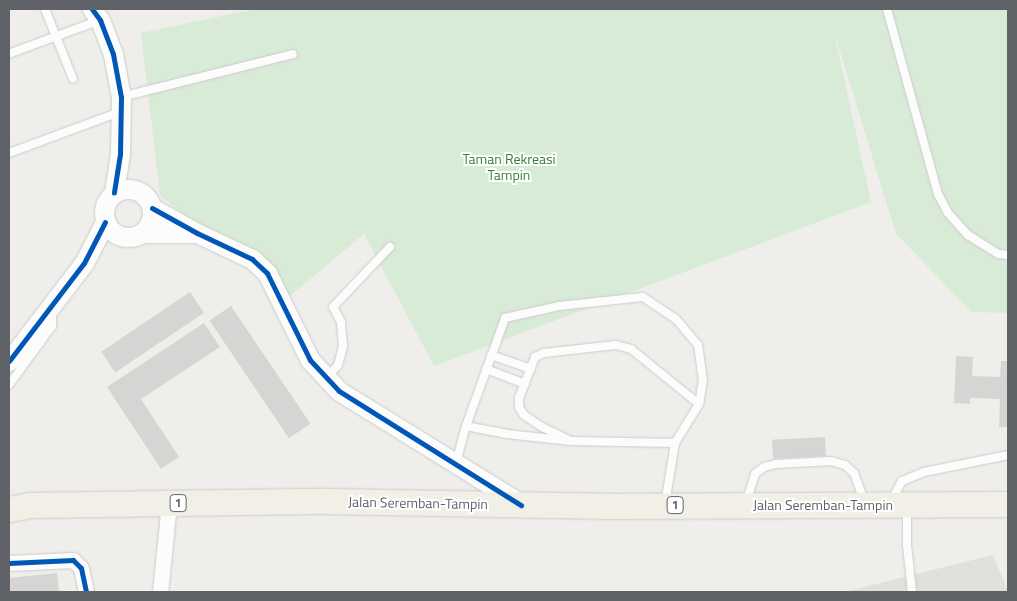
<!DOCTYPE html>
<style>
body{margin:0}
#map{position:relative;width:1017px;height:601px;overflow:hidden;background:#efeeea;font-family:"Titillium Web",sans-serif}
div>[style]{position:absolute}
[style*='--x']{left:calc(var(--x)*1px);top:calc(var(--y)*1px);width:calc(var(--w)*1px);rotate:calc(var(--a)*1deg)}
.education>*{inset:0;background:#e2e0da}
.green>*{inset:0;background:#d8ebd6}
.building>*{inset:0;background:#d6d5d3;transform-origin:0 0}
.roads{filter:drop-shadow(0 0 1px #cbcccc) drop-shadow(0 0 1px #cbcccc)}
.service>*{height:8px;margin:-4px;padding:0 4px;transform-origin:4px;border-radius:4px;background:#fdfcfc}
.minor>*{height:15px;margin:-7.5px;padding:0 7.5px;transform-origin:7.5px;border-radius:7.5px;background:#fdfcfc}
.tertiary>*{height:19px;margin:-9.5px;padding:0 9.5px;transform-origin:9.5px;border-radius:9.5px;background:#fdfcfc}
.tertiary>.ring{margin:-9.5px;padding:0;box-sizing:content-box;background:none;border:19px solid #fdfcfc;border-radius:50%}
.trunk>*{height:25px;margin:-12.5px;padding:0 12.5px;transform-origin:12.5px;border-radius:12.5px;background:#f2f0e6}
.cycleway>*{height:5px;margin:-2.5px;padding:0 2.5px;transform-origin:2.5px;border-radius:2.5px;background:#0057b8}
span{translate:-50% -50%;white-space:nowrap;text-align:center;line-height:1.15;-webkit-text-stroke:4px #fff;paint-order:stroke}
.shield-label span{padding:1px 4px;background:#fff;border:1px solid;border-radius:4px;-webkit-text-stroke-width:0}
.shield-label{font-size:12px;color:#5f6368;font-weight:700}
.park-label{font-size:14px;color:#348238}
.street-label{font-size:14px;color:#5f6368}
.frame{position:absolute;inset:0;border:10px solid #5f6368;pointer-events:none}
</style>
<div id="map">
<div class="education">
<div style="clip-path:polygon(993px 555px,1008px 592px,844px 592px)"></div>
</div>
<div class="green">
<div style="clip-path:polygon(255px 9px,1008px 9px,1008px 313px,972px 312px,896px 234px,834px 32px,871px 202px,434px 366px,364px 234px,285px 300px,160px 195px,141px 33px)"></div>
</div>
<div class="building">
<div style="left:190px;top:292px;width:25px;height:107px;rotate:56deg"></div>
<div style="left:231px;top:306px;width:142px;height:26px;rotate:56deg"></div>
<div style="clip-path:polygon(204px 323px,220px 347px,141px 399px,179px 457px,161px 469px,107px 387px)"></div>
<div style="clip-path:polygon(956px 356px,973px 357px,972px 376px,1000px 377px,1001px 361px,1008px 361px,1008px 427px,999px 427px,1000px 399px,970px 398px,970px 404px,954px 403px)"></div>
<div style="left:825px;top:437px;width:19px;height:53px;rotate:87deg"></div>
<div style="clip-path:polygon(57px 573px,59px 592px,9px 592px,9px 578px)"></div>
</div>
<div class="roads">
<div class="service">
<div style="--x:45;--y:9;--w:75;--a:68.2"></div>
<div style="--x:887;--y:9;--w:192;--a:74.6"></div>
<div style="--x:938;--y:194;--w:21;--a:62"></div>
<div style="--x:948;--y:213;--w:30;--a:48"></div>
<div style="--x:968;--y:235;--w:36;--a:32"></div>
<div style="--x:999;--y:254;--w:9;--a:6"></div>
<div style="--x:11;--y:53;--w:95;--a:-20.3"></div>
<div style="--x:121;--y:97;--w:177;--a:-14"></div>
<div style="--x:9;--y:153;--w:118;--a:-20.3"></div>
<div style="--x:491;--y:355;--w:42;--a:19.3"></div>
<div style="--x:486;--y:369;--w:42;--a:21"></div>
<div style="--x:327;--y:377;--w:16;--a:-47"></div>
<div style="--x:338;--y:365;--w:20;--a:-75"></div>
<div style="--x:343;--y:346;--w:24;--a:-95"></div>
<div style="--x:341;--y:322;--w:17;--a:-118"></div>
<div style="--x:333;--y:307;--w:83;--a:-46.5"></div>
<div style="--x:9;--y:385;--w:73;--a:-53.9"></div>
<div style="--x:52;--y:326;--w:16;--a:-90"></div>
<div style="--x:466;--y:426;--w:42;--a:11"></div>
<div style="--x:507;--y:434;--w:64;--a:6.2"></div>
<div style="--x:571;--y:441;--w:104;--a:1.1"></div>
<div style="--x:675;--y:443;--w:62;--a:99.3"></div>
<div style="--x:571;--y:441;--w:32;--a:-154"></div>
<div style="--x:542;--y:427;--w:22;--a:-146"></div>
<div style="--x:524;--y:415;--w:9;--a:-122"></div>
<div style="--x:519;--y:407;--w:9;--a:-90"></div>
<div style="--x:519;--y:398;--w:44;--a:-68.7"></div>
<div style="--x:535;--y:357;--w:10;--a:-24"></div>
<div style="--x:544;--y:353;--w:72;--a:-6.3"></div>
<div style="--x:616;--y:345;--w:16;--a:15"></div>
<div style="--x:631;--y:349;--w:87;--a:39"></div>
<div style="--x:456;--y:463;--w:38;--a:-75"></div>
<div style="--x:466;--y:426;--w:115;--a:-70.1"></div>
<div style="--x:505;--y:318;--w:55;--a:-12.5"></div>
<div style="--x:559;--y:306;--w:84;--a:-6.1"></div>
<div style="--x:643;--y:297;--w:40;--a:34"></div>
<div style="--x:676;--y:319;--w:34;--a:50"></div>
<div style="--x:698;--y:345;--w:35;--a:82"></div>
<div style="--x:703;--y:380;--w:24;--a:99"></div>
<div style="--x:699;--y:404;--w:46;--a:121.6"></div>
<div style="--x:892;--y:499;--w:21;--a:-61"></div>
<div style="--x:902;--y:481;--w:24;--a:-22"></div>
<div style="--x:924;--y:472;--w:86;--a:-11.4"></div>
<div style="--x:746;--y:502;--w:29;--a:-72"></div>
<div style="--x:755;--y:474;--w:11;--a:-38"></div>
<div style="--x:764;--y:467;--w:12;--a:-14"></div>
<div style="--x:776;--y:464;--w:55;--a:-3.1"></div>
<div style="--x:831;--y:461;--w:15;--a:16"></div>
<div style="--x:845;--y:465;--w:12;--a:42"></div>
<div style="--x:854;--y:473;--w:29;--a:70"></div>
<div style="--x:907;--y:507;--w:38;--a:90"></div>
<div style="--x:907;--y:545;--w:47;--a:83.9"></div>
</div>
<div class="minor">
<div style="--x:9;--y:563;--w:64;--a:-2.7"></div>
<div style="--x:73;--y:560;--w:11;--a:45"></div>
<div style="--x:81;--y:568;--w:25;--a:78"></div>
<div style="--x:160;--y:592;--w:88;--a:-84.2"></div>
</div>
<div class="tertiary">
<div style="--x:92;--y:9;--w:14;--a:54"></div>
<div style="--x:100;--y:20;--w:36;--a:69"></div>
<div style="--x:113;--y:54;--w:44;--a:79.5"></div>
<div style="--x:121;--y:97;--w:57;--a:91"></div>
<div style="--x:120;--y:154;--w:39;--a:99"></div>
<div class="ring" style="left:104px;top:189px;width:29px;height:29px"></div>
<div style="--x:152;--y:208;--w:51;--a:29.1"></div>
<div style="--x:197;--y:233;--w:61;--a:25.3"></div>
<div style="--x:252;--y:259;--w:21;--a:43"></div>
<div style="--x:267;--y:273;--w:97;--a:63.7"></div>
<div style="--x:310;--y:360;--w:42;--a:46.9"></div>
<div style="--x:339;--y:391;--w:214;--a:31.8"></div>
<div style="--x:142;--y:233;--w:53;--a:0"></div>
<div style="--x:9;--y:361;--w:123;--a:-52.6"></div>
<div style="--x:84;--y:263;--w:46;--a:-62.9"></div>
</div>
<div class="trunk">
<div style="--x:9;--y:509;--w:20;--a:-11"></div>
<div style="--x:29;--y:505;--w:297;--a:-0.8"></div>
<div style="--x:326;--y:501;--w:278;--a:1"></div>
<div style="--x:604;--y:506;--w:404;--a:-0.3"></div>
</div>
</div>
<div class="cycleway">
<div style="--x:92;--y:9;--w:14;--a:54"></div>
<div style="--x:100;--y:20;--w:36;--a:69"></div>
<div style="--x:113;--y:54;--w:44;--a:79.5"></div>
<div style="--x:121;--y:97;--w:57;--a:91"></div>
<div style="--x:120;--y:154;--w:39;--a:99"></div>
<div style="--x:152;--y:208;--w:51;--a:29.1"></div>
<div style="--x:197;--y:233;--w:61;--a:25.3"></div>
<div style="--x:252;--y:259;--w:21;--a:43"></div>
<div style="--x:267;--y:273;--w:97;--a:63.7"></div>
<div style="--x:310;--y:360;--w:42;--a:46.9"></div>
<div style="--x:339;--y:391;--w:215;--a:32.1"></div>
<div style="--x:9;--y:361;--w:123;--a:-52.6"></div>
<div style="--x:84;--y:263;--w:46;--a:-62.9"></div>
<div style="--x:9;--y:563;--w:64;--a:-2.7"></div>
<div style="--x:73;--y:560;--w:11;--a:45"></div>
<div style="--x:81;--y:568;--w:25;--a:78"></div>
</div>
<div class="shield-label">
<span style="left:178px;top:503px">1</span>
<span style="left:675px;top:505px">1</span>
</div>
<div class="park-label">
<span style="left:509px;top:167px">Taman Rekreasi<br>Tampin</span>
</div>
<div class="street-label">
<span style="left:418px;top:503px;rotate:1deg">Jalan Seremban-Tampin</span>
<span style="left:823px;top:505px">Jalan Seremban-Tampin</span>
</div>
<div class="frame"></div>
</div>
